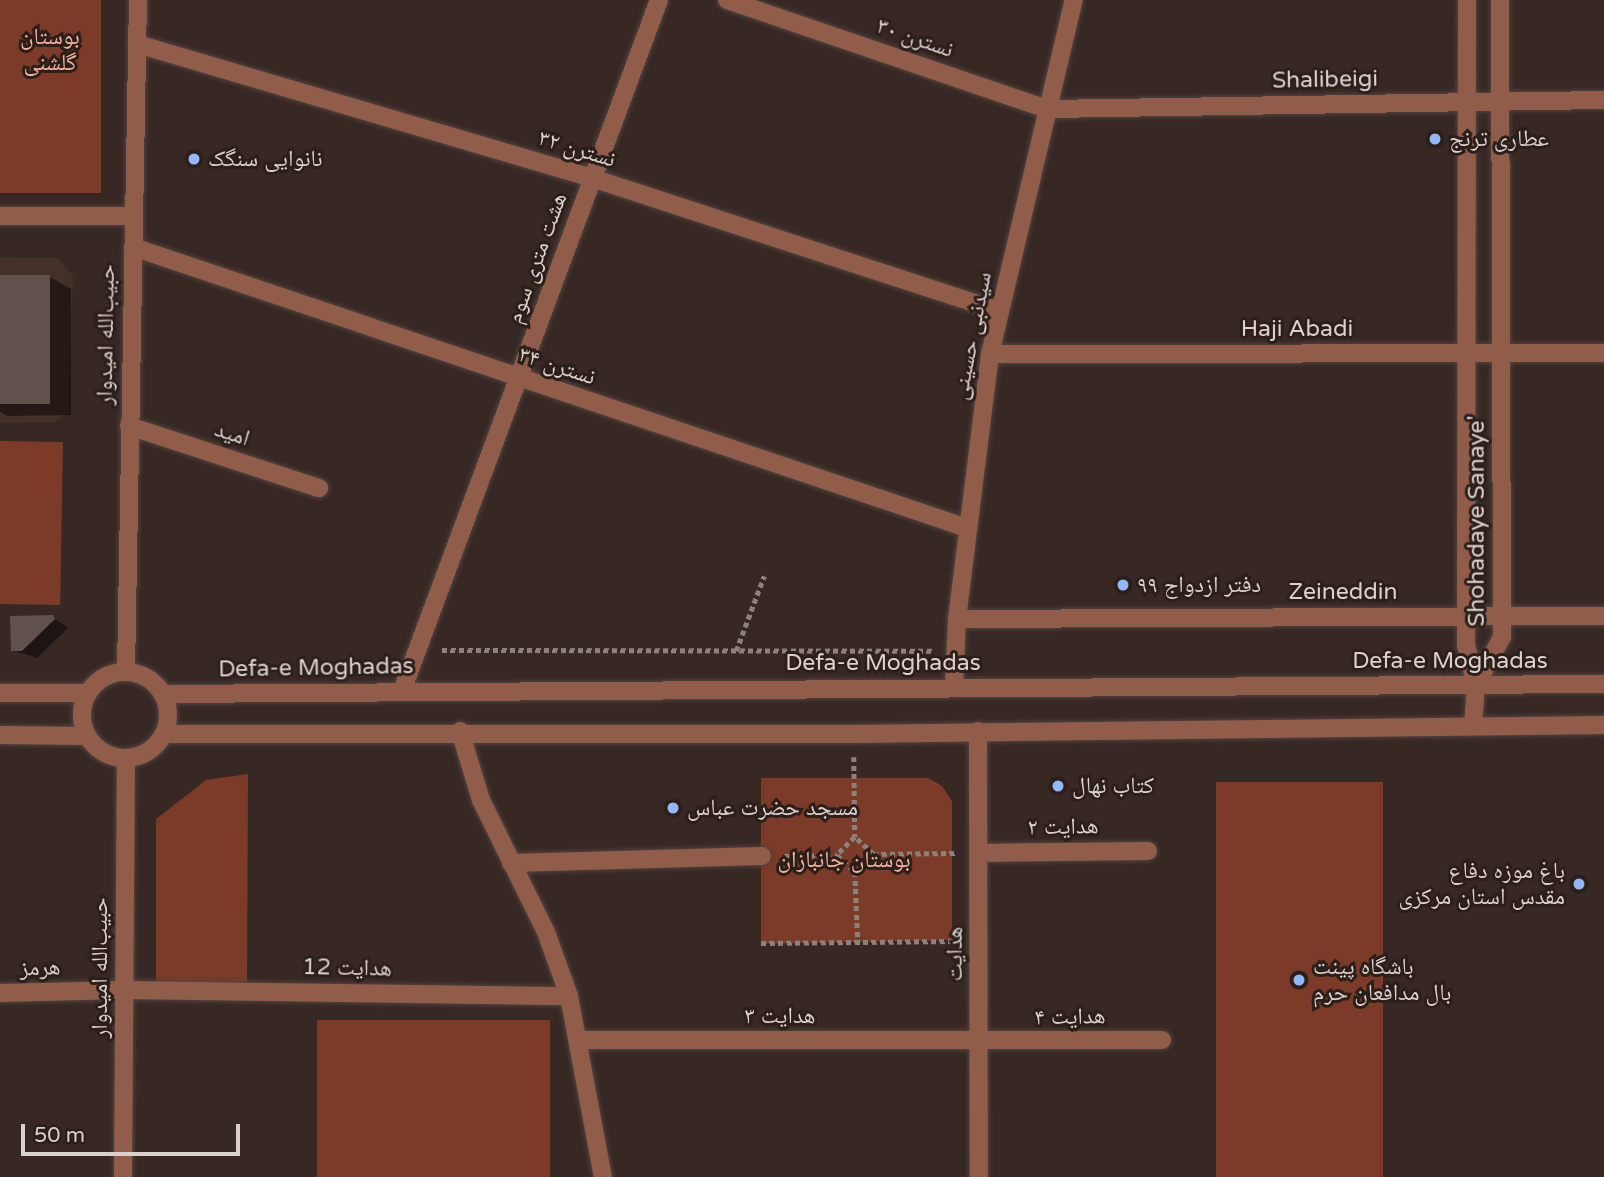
<!DOCTYPE html>
<meta charset="utf-8">
<style>
body{margin:0}
#map{position:relative;width:1604px;height:1177px;overflow:hidden;background:#372824;font-family:"Varela Round","Noto Naskh Arabic",sans-serif}
div>[style]{position:absolute}
[style*='--x']{left:calc(var(--x)*1px);top:calc(var(--y)*1px);width:calc(var(--w)*1px);rotate:calc(var(--a)*1deg)}
.built>*{inset:0;background:#442f29}
.green>*{inset:0;background:#7b3b28;transform-origin:0 0}
.shadow>*{inset:0;background:#0007}
.building>*{inset:0;background:#61514c;transform-origin:0 0}
.path>*{height:4.5px;margin-top:-2.25px;transform-origin:0;background:repeating-linear-gradient(90deg,#8d817e 0 5px,transparent 0 8.5px)}
.roads{filter:drop-shadow(0 0 2px #51433f) drop-shadow(0 0 2px #51433f)}
.minor>*{height:18px;margin:-9px;padding:0 9px;transform-origin:9px;border-radius:9px;background:#925c4b}
.minor>.ring{margin:-9px;padding:0;box-sizing:content-box;background:none;border:18px solid #925c4b;border-radius:50%}
.dots>*{width:19px;height:19px;translate:-50% -50%;box-sizing:border-box;border:4px solid #2c1f1a;border-radius:50%}
span{translate:-50% -50%;white-space:nowrap;text-align:center;line-height:1.15;-webkit-text-stroke:6px #2c1f1a;paint-order:stroke}
.park-label{font-size:23px;color:#f6b29e}
.street-label{font-size:23px;color:#dad0cd}
.poi-label{font-size:23px;color:#dad0cd}
.left{translate:0 -50%;text-align:left}
.right{translate:-100% -50%;text-align:right}
.scale{position:absolute;left:21px;top:1124px;width:219px;height:32px;box-sizing:border-box;border:4px solid #dad0cd;border-top:0;padding-left:9px;font-size:21px;line-height:24px;white-space:nowrap;color:#dad0cd;-webkit-text-stroke:5px #2c1f1a;paint-order:stroke}
</style>
<div id="map">
<div class="built">
<div style="clip-path:polygon(0 257px,58px 258px,73px 276px,68px 411px,56px 422px,0 423px)"></div>
</div>
<div class="green">
<div style="left:0;top:0;width:101px;height:193px"></div>
<div style="left:63px;top:442px;width:163px;height:63px;rotate:91deg"></div>
<div style="clip-path:polygon(248px 774px,247px 982px,156px 982px,156px 819px,206px 780px)"></div>
<div style="clip-path:polygon(761px 778px,928px 778px,942px 786px,952px 801px,952px 940px,761px 944px)"></div>
<div style="left:1216px;top:782px;width:167px;height:395px"></div>
<div style="left:317px;top:1020px;width:233px;height:157px"></div>
</div>
<div class="shadow">
<div style="clip-path:polygon(0 277px,50px 277px,71px 289px,71px 415px,7px 416px,0 412px)"></div>
<div style="clip-path:polygon(52px 617px,68px 628px,37px 658px,12px 650px)"></div>
</div>
<div class="building">
<div style="left:50px;top:275px;width:129px;height:50px;rotate:90deg"></div>
<div style="clip-path:polygon(53px 615px,55px 619px,22px 651px,11px 651px,10px 616px)"></div>
</div>
<div class="path">
<div style="--x:442;--y:650;--w:492;--a:0.1"></div>
<div style="--x:736;--y:651;--w:80;--a:-69.5"></div>
<div style="--x:854;--y:757;--w:80;--a:89.3"></div>
<div style="--x:873;--y:854;--w:25;--a:-137"></div>
<div style="--x:855;--y:837;--w:25;--a:135"></div>
<div style="--x:837;--y:855;--w:25;--a:43"></div>
<div style="--x:855;--y:872;--w:25;--a:-45"></div>
<div style="--x:873;--y:854;--w:84;--a:-0.7"></div>
<div style="--x:784;--y:856;--w:53;--a:-1.1"></div>
<div style="--x:855;--y:872;--w:71;--a:87.6"></div>
<div style="--x:761;--y:943;--w:196;--a:-0.6"></div>
</div>
<div class="roads">
<div class="minor">
<div style="--x:727;--y:0;--w:339;--a:18.8"></div>
<div style="--x:1048;--y:109;--w:556;--a:-0.93"></div>
<div style="--x:1467;--y:0;--w:615;--a:90.09"></div>
<div style="--x:1466;--y:615;--w:30;--a:90"></div>
<div style="--x:1466;--y:645;--w:41;--a:76"></div>
<div style="--x:1476;--y:685;--w:41;--a:94.2"></div>
<div style="--x:137;--y:44;--w:474;--a:16.4"></div>
<div style="--x:592;--y:178;--w:429;--a:18.1"></div>
<div style="--x:0;--y:216;--w:133;--a:0"></div>
<div style="--x:133;--y:247;--w:880;--a:18.62"></div>
<div style="--x:990;--y:354;--w:614;--a:-0.09"></div>
<div style="--x:129;--y:426;--w:200;--a:18.1"></div>
<div style="--x:957;--y:619;--w:647;--a:-0.27"></div>
<div class="ring" style="left:82px;top:672px;width:68px;height:68px"></div>
<div style="--x:126;--y:672;--w:672;--a:-88.98"></div>
<div style="--x:1476;--y:685;--w:55;--a:-61.6"></div>
<div style="--x:1502;--y:637;--w:637;--a:-90.18"></div>
<div style="--x:954;--y:687;--w:68;--a:-87.5"></div>
<div style="--x:957;--y:619;--w:267;--a:-82.9"></div>
<div style="--x:990;--y:354;--w:364;--a:-76.7"></div>
<div style="--x:402;--y:691;--w:737;--a:-69.6"></div>
<div style="--x:0;--y:693;--w:87;--a:0"></div>
<div style="--x:163;--y:694;--w:1441;--a:-0.4"></div>
<div style="--x:460;--y:731;--w:72;--a:73.1"></div>
<div style="--x:481;--y:800;--w:147;--a:63.8"></div>
<div style="--x:546;--y:932;--w:68;--a:70.2"></div>
<div style="--x:569;--y:996;--w:184;--a:79.4"></div>
<div style="--x:978;--y:731;--w:446;--a:89.9"></div>
<div style="--x:164;--y:734;--w:689;--a:0"></div>
<div style="--x:853;--y:734;--w:751;--a:-0.69"></div>
<div style="--x:0;--y:735;--w:87;--a:0.7"></div>
<div style="--x:979;--y:853;--w:169;--a:-0.7"></div>
<div style="--x:511;--y:863;--w:251;--a:-1.6"></div>
<div style="--x:0;--y:993;--w:124;--a:-1.4"></div>
<div style="--x:124;--y:990;--w:445;--a:0.8"></div>
<div style="--x:580;--y:1040;--w:582;--a:0"></div>
<div style="--x:123;--y:1177;--w:419;--a:-89.6"></div>
</div>
</div>
<div class="dots">
<div style="left:1435px;top:139px;background:#91b8fd"></div>
<div style="left:194px;top:159px;background:#91b8fd"></div>
<div style="left:1123px;top:585px;background:#91b8fd"></div>
<div style="left:1058px;top:786px;background:#91b8fd"></div>
<div style="left:673px;top:808px;background:#91b8fd"></div>
<div style="left:1579px;top:884px;background:#91b8fd"></div>
<div style="left:1299px;top:980px;background:#91b8fd"></div>
</div>
<div class="park-label">
<span style="left:50px;top:50px">بوستان<br>گلشنی</span>
<span style="left:844px;top:860px">بوستان جانبازان</span>
</div>
<div class="street-label">
<span style="left:915px;top:38px;rotate:19deg">نسترن ۳۰</span>
<span style="left:1325px;top:80px;rotate:-1deg">Shalibeigi</span>
<span style="left:577px;top:149px;rotate:17deg">نسترن ۳۲</span>
<span style="left:537px;top:258px;rotate:-70deg">هشت متری سوم</span>
<span style="left:1297px;top:329px">Haji Abadi</span>
<span style="left:106px;top:335px;rotate:-89deg">حبیب‌الله امیدوار</span>
<span style="left:972px;top:336px;rotate:-79deg">سیدنبی حسینی</span>
<span style="left:557px;top:366px;rotate:18deg">نسترن ۳۴</span>
<span style="left:232px;top:434px;rotate:18deg">امید</span>
<span style="left:1477px;top:521px;rotate:-90deg">Shohadaye Sanaye'</span>
<span style="left:1343px;top:592px">Zeineddin</span>
<span style="left:1450px;top:661px">Defa-e Moghadas</span>
<span style="left:883px;top:663px">Defa-e Moghadas</span>
<span style="left:316px;top:668px;rotate:-1deg">Defa-e Moghadas</span>
<span style="left:1063px;top:827px;rotate:-1deg">هدایت ۲</span>
<span style="left:955px;top:954px;rotate:-90deg">هدایت</span>
<span style="left:40px;top:968px;rotate:-2deg">هرمز</span>
<span style="left:100px;top:968px;rotate:-90deg">حبیب‌الله امیدوار</span>
<span style="left:347px;top:968px;rotate:1deg">هدایت 12</span>
<span style="left:780px;top:1016px">هدایت ۳</span>
<span style="left:1070px;top:1017px;rotate:-1deg">هدایت ۴</span>
</div>
<div class="poi-label">
<span class="left" style="left:1449px;top:139px">عطاری ترنج</span>
<span class="left" style="left:208px;top:159px">نانوایی سنگک</span>
<span class="left" style="left:1137px;top:585px">دفتر ازدواج ۹۹</span>
<span class="left" style="left:1072px;top:786px">کتاب نهال</span>
<span class="left" style="left:687px;top:808px">مسجد حضرت عباس</span>
<span class="right" style="left:1565px;top:884px">باغ موزه دفاع<br>مقدس استان مرکزی</span>
<span class="left" style="left:1313px;top:980px">باشگاه پینت<br>بال مدافعان حرم</span>
</div>
<div class="scale">50 m</div>
</div>
